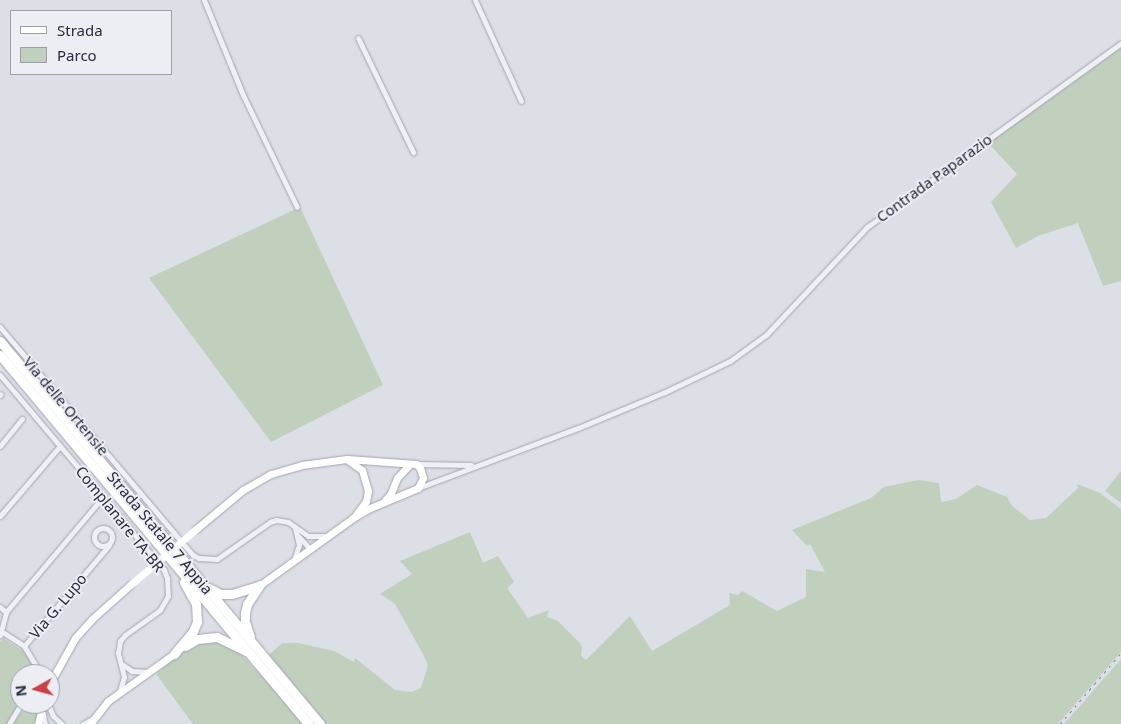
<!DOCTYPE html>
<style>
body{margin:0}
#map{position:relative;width:1121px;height:724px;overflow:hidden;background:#dcdfe6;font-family:"Noto Sans",sans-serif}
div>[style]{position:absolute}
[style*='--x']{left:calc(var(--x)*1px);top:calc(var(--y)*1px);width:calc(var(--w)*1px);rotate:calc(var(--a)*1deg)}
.green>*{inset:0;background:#c0d0bd}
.roads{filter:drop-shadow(0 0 1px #a2a5b0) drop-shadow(0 0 1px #a2a5b0)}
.street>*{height:5px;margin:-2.5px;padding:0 2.5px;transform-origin:2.5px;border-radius:2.5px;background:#eff0f5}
.street>.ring{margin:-2.5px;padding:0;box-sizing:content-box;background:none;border:5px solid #eff0f5;border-radius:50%}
.secondary>*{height:7px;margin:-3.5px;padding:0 3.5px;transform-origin:3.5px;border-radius:3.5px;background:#fff}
.highway>*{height:9px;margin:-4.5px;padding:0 4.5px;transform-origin:4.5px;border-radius:4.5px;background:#fff}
.rail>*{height:1px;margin-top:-0.5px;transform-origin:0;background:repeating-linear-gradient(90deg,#767c90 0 2.5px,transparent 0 7.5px)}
.secondary-bridge>*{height:7px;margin:-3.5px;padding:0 3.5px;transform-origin:3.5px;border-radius:3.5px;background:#fff}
span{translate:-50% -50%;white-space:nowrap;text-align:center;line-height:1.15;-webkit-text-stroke:4px #eceef4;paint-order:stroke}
.street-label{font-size:15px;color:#262b3d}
.legend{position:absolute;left:10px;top:10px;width:162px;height:65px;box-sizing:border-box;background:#eceef4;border:1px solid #9da0ab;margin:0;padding:6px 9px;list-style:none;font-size:15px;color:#262b3d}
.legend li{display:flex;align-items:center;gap:10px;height:25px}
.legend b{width:25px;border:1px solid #9da0ab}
.north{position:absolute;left:10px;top:664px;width:50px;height:50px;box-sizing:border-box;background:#eceef4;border:1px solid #9da0ab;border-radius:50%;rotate:263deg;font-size:14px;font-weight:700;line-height:20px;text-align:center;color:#262b3d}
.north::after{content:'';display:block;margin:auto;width:18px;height:22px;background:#cd4042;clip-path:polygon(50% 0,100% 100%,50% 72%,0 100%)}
</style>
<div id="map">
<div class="green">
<div style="clip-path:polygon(1121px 47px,1121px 281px,1103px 286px,1078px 223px,1038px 236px,1016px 248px,991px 202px,1017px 174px,988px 143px)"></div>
<div style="clip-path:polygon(300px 207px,383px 385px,271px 442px,149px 278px)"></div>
<div style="clip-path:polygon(1121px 471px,1121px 503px,1105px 491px)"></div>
<div style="clip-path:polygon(918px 480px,939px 483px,941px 502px,956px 499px,977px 485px,1007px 497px,1012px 506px,1030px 520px,1046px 518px,1078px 488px,1077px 484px,1100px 493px,1121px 509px,1121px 652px,1058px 724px,325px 724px,267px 657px,282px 643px,298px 643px,334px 651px,354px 662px,355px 658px,395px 690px,411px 692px,421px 688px,428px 665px,424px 656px,395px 604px,380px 594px,412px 574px,400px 561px,470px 532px,483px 563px,498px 556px,514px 582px,507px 588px,528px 618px,549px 610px,547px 617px,558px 621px,579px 642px,582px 647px,581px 656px,586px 660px,630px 616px,652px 651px,730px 605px,729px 593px,738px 595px,742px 591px,777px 611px,806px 597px,806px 569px,825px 572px,810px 544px,807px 546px,792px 530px,871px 498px,884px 487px)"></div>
<div style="clip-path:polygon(3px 638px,31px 656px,36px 674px,20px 674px,20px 704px,9px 724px,0 724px,0 642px)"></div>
<div style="clip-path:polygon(215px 639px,234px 646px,305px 724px,193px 724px,156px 674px,192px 644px)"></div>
<div style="clip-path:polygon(1121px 659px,1121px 724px,1064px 724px)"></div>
<div style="clip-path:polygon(27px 704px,40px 704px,36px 724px,13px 724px)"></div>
</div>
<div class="roads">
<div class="street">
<div style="--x:204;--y:0;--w:103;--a:67.7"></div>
<div style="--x:243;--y:95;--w:124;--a:64.3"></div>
<div style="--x:475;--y:0;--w:111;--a:65.5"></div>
<div style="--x:358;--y:38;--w:127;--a:64.2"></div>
<div style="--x:0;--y:327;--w:299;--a:49.8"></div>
<div style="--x:193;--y:555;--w:7;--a:27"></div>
<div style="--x:199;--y:558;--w:18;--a:3"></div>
<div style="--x:217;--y:559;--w:65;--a:-34.9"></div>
<div style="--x:270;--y:522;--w:6;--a:-18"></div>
<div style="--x:276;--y:520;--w:12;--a:9"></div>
<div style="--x:288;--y:522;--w:24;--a:35"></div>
<div style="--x:308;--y:536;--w:19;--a:0"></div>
<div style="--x:0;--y:375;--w:160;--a:49.8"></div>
<div style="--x:103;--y:497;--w:95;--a:50.1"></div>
<div style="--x:164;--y:570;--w:9;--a:69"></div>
<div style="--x:167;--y:578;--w:18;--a:87"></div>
<div style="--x:168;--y:596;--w:16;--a:120"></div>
<div style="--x:160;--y:610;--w:43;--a:144.5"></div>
<div style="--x:125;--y:635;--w:8;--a:130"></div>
<div style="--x:120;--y:641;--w:12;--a:99"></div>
<div style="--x:118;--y:653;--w:25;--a:76"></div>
<div style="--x:124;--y:677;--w:17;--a:107"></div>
<div style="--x:0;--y:395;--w:1;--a:-45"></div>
<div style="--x:0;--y:446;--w:35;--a:-51"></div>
<div style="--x:417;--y:464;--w:54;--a:1.1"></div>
<div style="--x:418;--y:488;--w:171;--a:-20.6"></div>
<div style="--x:578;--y:428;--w:94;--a:-22.5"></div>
<div style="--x:665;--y:392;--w:72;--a:-25.5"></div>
<div style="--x:730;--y:361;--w:46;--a:-36.1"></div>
<div style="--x:767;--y:334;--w:146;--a:-46.9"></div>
<div style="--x:867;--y:227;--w:314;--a:-35.9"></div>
<div style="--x:0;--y:516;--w:92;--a:-49.4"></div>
<div class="ring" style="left:94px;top:528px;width:13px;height:13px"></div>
<div style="--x:298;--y:536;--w:18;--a:47"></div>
<div style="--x:294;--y:560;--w:16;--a:-72"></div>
<div style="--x:299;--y:545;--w:18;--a:-103"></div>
<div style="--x:0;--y:607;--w:8;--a:40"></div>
<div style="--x:1;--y:631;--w:27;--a:33"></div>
<div style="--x:24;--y:646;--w:132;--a:-49.9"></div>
<div style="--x:0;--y:635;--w:24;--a:-75"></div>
<div style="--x:6;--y:612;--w:150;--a:-49.9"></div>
<div style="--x:24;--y:646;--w:21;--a:59"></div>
<div style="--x:35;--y:664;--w:10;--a:84"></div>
<div style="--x:123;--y:665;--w:11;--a:34"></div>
<div style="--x:132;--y:671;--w:16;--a:4"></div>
<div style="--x:48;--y:704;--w:13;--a:67"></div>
<div style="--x:53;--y:716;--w:12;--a:42"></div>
<div style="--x:42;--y:710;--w:14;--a:78"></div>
<div style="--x:9;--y:724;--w:23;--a:-59"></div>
<div style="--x:83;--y:724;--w:10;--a:-29"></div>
</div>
<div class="secondary">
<div style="--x:349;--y:461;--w:16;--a:35"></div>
<div style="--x:362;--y:470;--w:22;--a:74"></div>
<div style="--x:368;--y:491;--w:10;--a:101"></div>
<div style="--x:366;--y:501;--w:19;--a:126"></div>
<div style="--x:385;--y:500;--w:9;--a:-49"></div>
<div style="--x:391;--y:493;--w:16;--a:-68"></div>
<div style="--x:397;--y:478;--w:19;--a:-47"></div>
<div style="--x:196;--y:529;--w:61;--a:-39.7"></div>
<div style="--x:243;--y:490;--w:32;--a:-30"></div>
<div style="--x:271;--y:474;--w:32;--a:-16"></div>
<div style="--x:302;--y:465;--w:45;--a:-7.6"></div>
<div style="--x:347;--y:459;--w:69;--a:4.1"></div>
<div style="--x:416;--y:464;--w:6;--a:45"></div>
<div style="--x:420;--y:468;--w:10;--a:73"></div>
<div style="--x:423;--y:478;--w:11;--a:117"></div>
<div style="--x:418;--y:488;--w:52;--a:157.4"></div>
<div style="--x:370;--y:508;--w:20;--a:150"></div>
<div style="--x:353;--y:518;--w:115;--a:144.2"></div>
<div style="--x:50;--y:683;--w:51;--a:-60.9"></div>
<div style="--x:75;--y:638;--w:25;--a:-48"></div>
<div style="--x:92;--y:619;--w:51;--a:-41.8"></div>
<div style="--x:38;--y:724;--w:21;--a:-76"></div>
<div style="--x:90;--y:724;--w:29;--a:-52"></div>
<div style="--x:108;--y:701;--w:81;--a:-35.5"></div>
</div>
<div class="highway">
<div style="--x:0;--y:341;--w:499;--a:50.1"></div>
<div style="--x:0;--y:355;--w:481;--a:50.1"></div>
<div style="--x:209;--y:588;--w:13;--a:27"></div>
<div style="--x:221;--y:594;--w:11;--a:0"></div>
<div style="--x:232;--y:594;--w:27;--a:-17"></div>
<div style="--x:250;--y:637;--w:16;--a:-108"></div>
<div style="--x:245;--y:622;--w:9;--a:-90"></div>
<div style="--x:245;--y:613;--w:9;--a:-77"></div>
<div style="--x:247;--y:604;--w:23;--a:-56"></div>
<div style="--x:185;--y:646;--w:14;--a:-30"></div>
<div style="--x:197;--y:639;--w:20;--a:-6"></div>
<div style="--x:217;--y:637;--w:32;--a:26"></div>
<div style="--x:174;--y:654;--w:30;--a:-50"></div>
<div style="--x:193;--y:631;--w:10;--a:-66"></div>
<div style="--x:197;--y:622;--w:18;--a:-93"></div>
<div style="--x:196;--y:604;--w:25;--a:-119"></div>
</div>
</div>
<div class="rail">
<div style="--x:1060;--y:724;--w:94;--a:-49.3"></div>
</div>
<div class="secondary-bridge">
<div style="--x:130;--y:585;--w:87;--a:-40.3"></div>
</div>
<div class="street-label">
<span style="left:934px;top:178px;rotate:-36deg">Contrada Paparazio</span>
<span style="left:66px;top:406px;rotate:50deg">Via delle Ortensie</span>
<span style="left:120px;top:519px;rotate:51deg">Complanare TA-BR</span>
<span style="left:160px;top:533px;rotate:50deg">Strada Statale 7 Appia</span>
<span style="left:58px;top:606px;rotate:-50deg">Via G. Lupo</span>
</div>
<ul class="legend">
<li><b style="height:6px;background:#fff"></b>Strada</li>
<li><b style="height:14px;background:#c0d0bd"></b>Parco</li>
</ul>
<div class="north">N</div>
</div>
